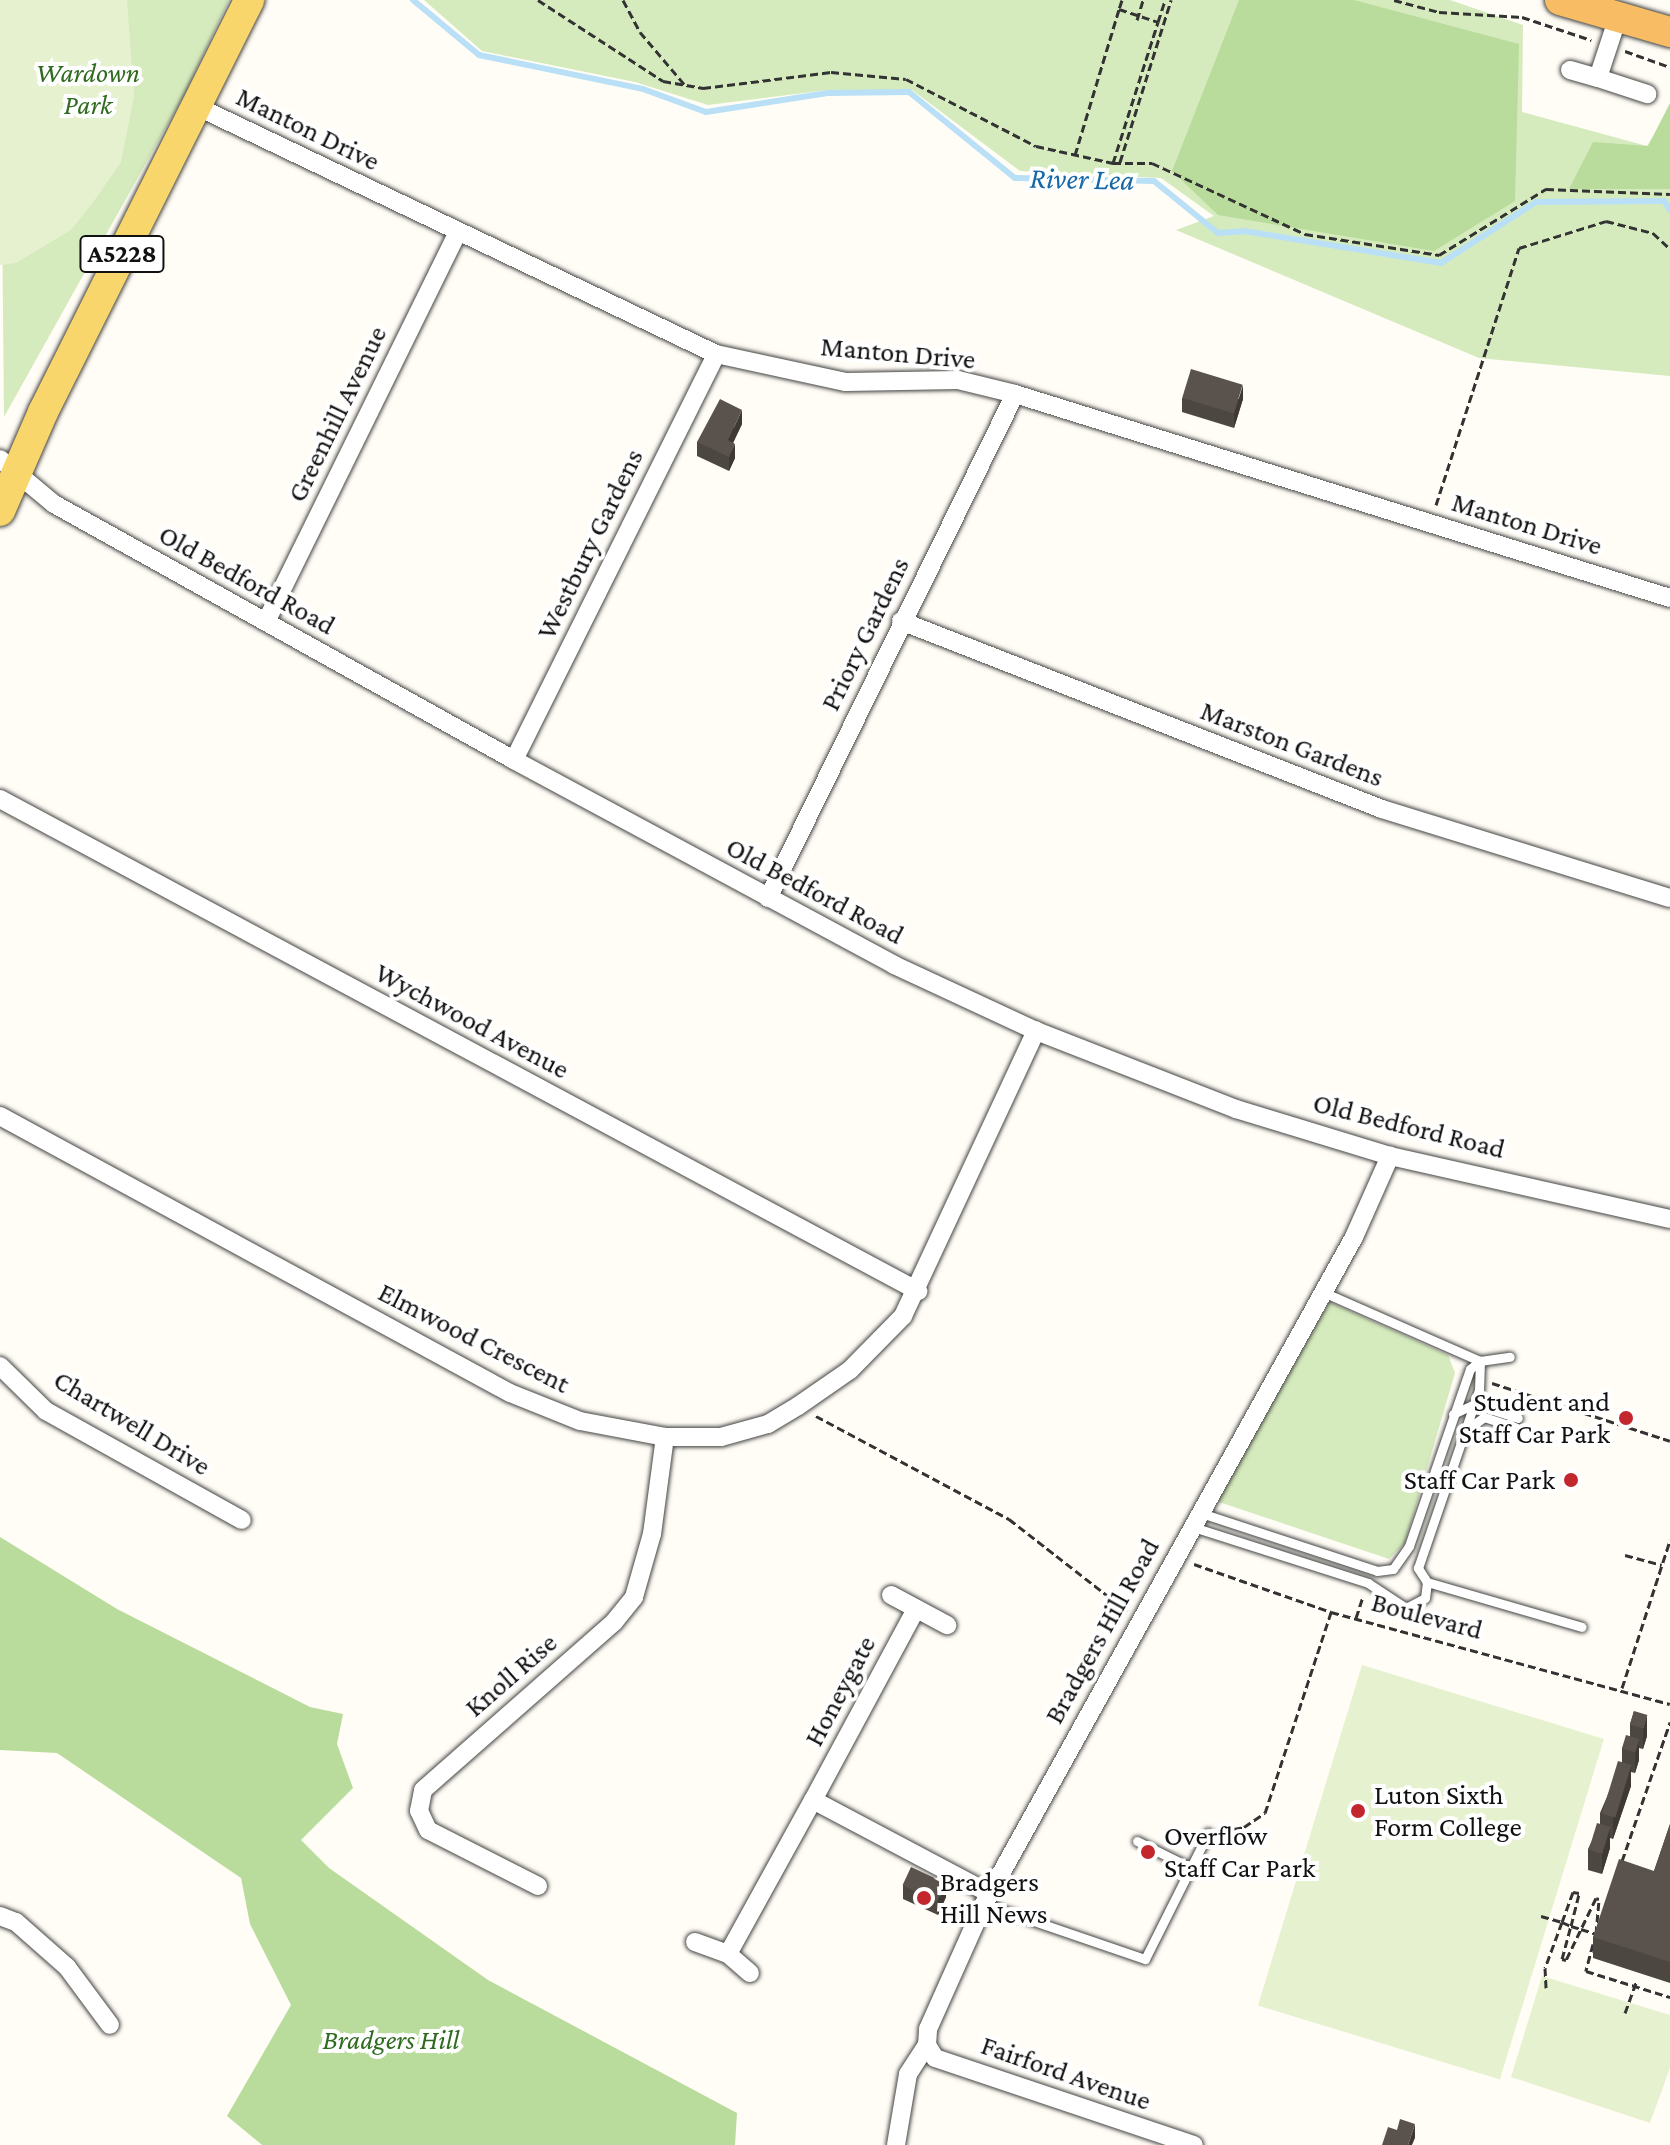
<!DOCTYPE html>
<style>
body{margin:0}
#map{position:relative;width:1670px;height:2145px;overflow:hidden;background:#fffdf5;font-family:"Crimson Pro",serif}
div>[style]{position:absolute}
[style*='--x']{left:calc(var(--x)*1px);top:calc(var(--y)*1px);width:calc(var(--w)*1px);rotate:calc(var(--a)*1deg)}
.green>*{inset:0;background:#d5ebbd}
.forest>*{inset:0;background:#b9dc9c}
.pitch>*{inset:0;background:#e6f2cf;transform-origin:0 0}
.stream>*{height:6px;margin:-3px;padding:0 3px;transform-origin:3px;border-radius:3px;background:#b9e0f7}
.path>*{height:3px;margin-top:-1.5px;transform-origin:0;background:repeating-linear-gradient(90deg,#333 0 8px,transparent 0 12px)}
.roads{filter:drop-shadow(0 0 2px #444) drop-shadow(0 0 2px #444)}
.service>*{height:9px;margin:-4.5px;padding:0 4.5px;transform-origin:4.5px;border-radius:4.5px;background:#fff}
.minor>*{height:18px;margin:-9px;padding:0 9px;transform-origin:9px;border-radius:9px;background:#fff}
.primary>*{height:30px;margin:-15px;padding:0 15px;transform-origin:15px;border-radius:15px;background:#f9d66b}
.trunk>*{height:30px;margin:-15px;padding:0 15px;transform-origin:15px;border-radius:15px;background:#f7bc64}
.wall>*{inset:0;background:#4d4742}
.shaded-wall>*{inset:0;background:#3f3936}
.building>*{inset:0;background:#5a524d;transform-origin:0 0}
.dots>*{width:22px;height:22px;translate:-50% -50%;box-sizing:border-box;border:4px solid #fff;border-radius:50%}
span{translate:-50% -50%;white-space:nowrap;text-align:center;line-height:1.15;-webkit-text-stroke:8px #fff;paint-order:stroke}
.shield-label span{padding:2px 6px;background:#fff;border:2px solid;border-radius:6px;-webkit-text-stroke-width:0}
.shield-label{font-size:26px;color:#111;font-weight:700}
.park-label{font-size:28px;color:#2f6b1f;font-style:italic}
.street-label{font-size:28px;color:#111}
.poi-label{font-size:28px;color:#111}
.right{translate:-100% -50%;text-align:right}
.left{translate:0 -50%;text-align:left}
.water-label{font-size:30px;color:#1768a6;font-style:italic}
</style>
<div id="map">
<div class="green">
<div style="clip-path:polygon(0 0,229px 0,184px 95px,4px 417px)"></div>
<div style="clip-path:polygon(424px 0,1450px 0,1523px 25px,1522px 112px,1647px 146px,1670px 109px,1670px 376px,1479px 358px,1176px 230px,1214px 216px,1161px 178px,1020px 171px,912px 90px,827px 90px,708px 105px,635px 82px,482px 51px)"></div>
<div style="clip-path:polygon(1329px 1302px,1448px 1355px,1455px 1373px,1405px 1543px,1389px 1559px,1216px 1501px)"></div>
</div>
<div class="forest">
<div style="clip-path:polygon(1239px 0,1354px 0,1519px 44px,1515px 201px,1434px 251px,1218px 215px,1172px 171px)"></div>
<div style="clip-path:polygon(1670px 103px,1670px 189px,1569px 189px,1593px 142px,1648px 146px)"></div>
<div style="clip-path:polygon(0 1537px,117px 1609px,310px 1707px,343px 1714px,337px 1744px,353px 1788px,301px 1840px,329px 1868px,488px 1980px,737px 2113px,735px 2145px,262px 2145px,227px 2116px,291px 2005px,250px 1924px,241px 1878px,57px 1753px,0 1750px)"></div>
</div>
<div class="pitch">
<div style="clip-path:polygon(0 0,127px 0,134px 97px,121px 162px,94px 201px,71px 230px,16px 263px,0 265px)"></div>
<div style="left:1362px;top:1665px;width:253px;height:356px;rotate:17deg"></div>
<div style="clip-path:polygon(1542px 1976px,1670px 2015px,1670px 2068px,1650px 2123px,1511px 2077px)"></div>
</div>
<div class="stream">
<div style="--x:413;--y:0;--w:86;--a:39.8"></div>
<div style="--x:479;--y:55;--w:167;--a:11.7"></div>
<div style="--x:643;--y:89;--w:67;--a:20.1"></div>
<div style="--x:706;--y:112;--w:123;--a:-8.9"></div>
<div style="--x:828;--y:93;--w:81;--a:-0.7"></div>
<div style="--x:909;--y:92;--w:136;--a:39.1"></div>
<div style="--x:1015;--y:178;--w:139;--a:1.2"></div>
<div style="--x:1154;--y:181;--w:82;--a:39.1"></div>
<div style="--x:1218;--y:233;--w:26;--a:-4"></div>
<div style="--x:1244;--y:231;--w:200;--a:9.2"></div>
<div style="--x:1441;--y:263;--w:113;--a:-32.7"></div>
<div style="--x:1536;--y:202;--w:128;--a:-0.4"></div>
<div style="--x:1664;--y:201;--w:11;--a:56"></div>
</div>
<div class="path">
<div style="--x:538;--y:0;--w:149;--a:32.9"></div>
<div style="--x:663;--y:81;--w:41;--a:9.9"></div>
<div style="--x:703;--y:88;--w:129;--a:-7.1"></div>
<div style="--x:831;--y:72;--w:75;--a:5.3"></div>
<div style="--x:906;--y:79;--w:146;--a:27.3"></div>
<div style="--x:1036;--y:146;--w:79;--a:12.4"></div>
<div style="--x:1113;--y:163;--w:39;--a:0"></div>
<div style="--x:1152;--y:163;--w:169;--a:24.9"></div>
<div style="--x:1305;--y:234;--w:136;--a:8.9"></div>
<div style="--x:1439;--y:255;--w:126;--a:-31.7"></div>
<div style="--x:1546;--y:189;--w:124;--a:2.3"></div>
<div style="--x:623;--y:0;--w:36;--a:62"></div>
<div style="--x:640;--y:32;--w:70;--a:49.7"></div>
<div style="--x:1122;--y:0;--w:9;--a:108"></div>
<div style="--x:1119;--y:9;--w:41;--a:18.4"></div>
<div style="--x:1158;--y:22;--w:23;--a:-72"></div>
<div style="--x:1394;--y:0;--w:47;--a:14.9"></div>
<div style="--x:1439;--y:12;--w:83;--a:3.4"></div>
<div style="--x:1522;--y:17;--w:73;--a:18.4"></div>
<div style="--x:1137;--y:20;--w:21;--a:-73"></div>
<div style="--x:1625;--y:51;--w:48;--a:19.6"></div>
<div style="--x:1075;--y:155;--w:152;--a:-73.2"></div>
<div style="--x:1120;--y:162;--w:170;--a:-72.5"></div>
<div style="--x:1113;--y:163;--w:148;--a:-72.3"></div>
<div style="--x:1436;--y:505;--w:270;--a:-72.1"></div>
<div style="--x:1519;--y:248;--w:91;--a:-17.2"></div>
<div style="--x:1606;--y:221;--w:49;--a:14.3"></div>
<div style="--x:1653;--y:233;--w:23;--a:43"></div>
<div style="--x:1492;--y:1383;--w:187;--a:18"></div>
<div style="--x:816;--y:1416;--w:219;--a:28.1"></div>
<div style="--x:1009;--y:1519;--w:150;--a:37.9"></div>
<div style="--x:1625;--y:1555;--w:38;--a:15"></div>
<div style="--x:1194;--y:1564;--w:145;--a:19.3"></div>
<div style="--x:1331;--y:1612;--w:351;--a:15.2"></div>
<div style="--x:1356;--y:1618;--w:22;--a:-72"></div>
<div style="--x:1622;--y:1688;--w:156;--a:-72"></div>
<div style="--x:1222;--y:1831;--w:22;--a:-10"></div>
<div style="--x:1244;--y:1827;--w:25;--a:-34"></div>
<div style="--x:1265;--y:1813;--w:212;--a:-71.8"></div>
<div style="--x:1622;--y:1861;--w:147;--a:-70.9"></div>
<div style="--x:1541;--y:1916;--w:22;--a:16"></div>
<div style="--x:1562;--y:1922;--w:10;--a:24"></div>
<div style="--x:1571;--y:1926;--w:10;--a:17"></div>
<div style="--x:1581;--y:1929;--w:16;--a:18"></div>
<div style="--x:1596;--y:1934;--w:35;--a:-85"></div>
<div style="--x:1599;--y:1899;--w:3;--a:-162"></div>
<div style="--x:1596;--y:1898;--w:69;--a:115.8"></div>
<div style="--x:1566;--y:1960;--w:4;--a:-166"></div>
<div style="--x:1562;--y:1959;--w:34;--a:-75"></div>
<div style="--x:1571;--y:1926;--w:34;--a:-76"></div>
<div style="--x:1579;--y:1893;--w:6;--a:-171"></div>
<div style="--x:1573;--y:1892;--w:32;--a:110"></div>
<div style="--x:1562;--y:1922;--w:49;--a:110.3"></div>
<div style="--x:1545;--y:1968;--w:20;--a:87"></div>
<div style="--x:1593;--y:1944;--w:28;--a:105"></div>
<div style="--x:1586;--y:1971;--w:88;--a:17.2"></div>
<div style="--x:1625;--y:2013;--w:35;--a:-70"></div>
</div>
<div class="roads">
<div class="service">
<div style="--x:1453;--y:1414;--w:23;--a:-25"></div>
<div style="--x:1474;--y:1404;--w:46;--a:17.7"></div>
<div style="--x:1467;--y:1429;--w:21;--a:-35"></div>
<div style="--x:1484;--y:1417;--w:33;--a:18"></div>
<div style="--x:1201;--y:1513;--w:185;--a:18.2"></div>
<div style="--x:1377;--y:1571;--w:16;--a:-7"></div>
<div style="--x:1393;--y:1569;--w:28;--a:-55"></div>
<div style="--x:1409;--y:1546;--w:187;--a:-71"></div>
<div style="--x:1470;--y:1369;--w:13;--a:-39"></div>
<div style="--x:1480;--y:1361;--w:30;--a:-8"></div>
<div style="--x:1193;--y:1527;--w:184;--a:17.7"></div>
<div style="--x:1368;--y:1583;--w:45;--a:33.3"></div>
<div style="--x:1406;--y:1608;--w:21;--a:-28"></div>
<div style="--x:1425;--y:1598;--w:16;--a:-83"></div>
<div style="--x:1427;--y:1582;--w:17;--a:-123"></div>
<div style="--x:1418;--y:1568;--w:188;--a:-71.1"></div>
<div style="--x:1479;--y:1390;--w:29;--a:-88"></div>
<div style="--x:1480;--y:1361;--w:171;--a:-156.3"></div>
<div style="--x:1427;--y:1582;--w:161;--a:16.2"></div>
<div style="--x:1137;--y:1841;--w:60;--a:26.6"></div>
<div style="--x:984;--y:1904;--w:170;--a:18.9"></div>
<div style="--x:1145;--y:1959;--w:141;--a:-63.4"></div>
</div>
<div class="minor">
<div style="--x:1618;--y:17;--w:64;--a:108.2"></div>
<div style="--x:1598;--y:78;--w:52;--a:18.1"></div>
<div style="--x:1570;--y:70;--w:29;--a:16"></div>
<div style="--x:196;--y:106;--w:576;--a:25.5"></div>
<div style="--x:716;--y:354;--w:133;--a:12.2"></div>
<div style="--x:846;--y:382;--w:112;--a:-1"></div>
<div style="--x:958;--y:380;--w:59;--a:13.8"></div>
<div style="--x:1015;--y:394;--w:686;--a:17.3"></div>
<div style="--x:0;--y:459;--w:70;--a:39.8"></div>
<div style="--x:54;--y:504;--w:526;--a:29.1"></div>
<div style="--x:514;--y:760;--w:432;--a:28.3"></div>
<div style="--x:894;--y:965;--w:157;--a:24.9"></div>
<div style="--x:1036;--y:1031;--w:215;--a:21.3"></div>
<div style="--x:1236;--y:1109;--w:161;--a:17"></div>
<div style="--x:1390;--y:1156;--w:287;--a:12.7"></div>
<div style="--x:901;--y:621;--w:516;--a:21.35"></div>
<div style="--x:1382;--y:809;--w:301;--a:17.2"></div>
<div style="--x:266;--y:622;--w:435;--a:-63.8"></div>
<div style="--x:514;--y:760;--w:453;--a:-63.5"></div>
<div style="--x:0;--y:799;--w:1042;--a:28.19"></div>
<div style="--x:768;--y:898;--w:561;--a:-63.89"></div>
<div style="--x:0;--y:1116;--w:580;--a:28.51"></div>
<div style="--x:510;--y:1393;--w:75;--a:21.8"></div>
<div style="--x:580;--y:1421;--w:86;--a:10.7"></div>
<div style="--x:665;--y:1437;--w:56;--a:0"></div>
<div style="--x:721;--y:1437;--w:49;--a:-15.5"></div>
<div style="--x:768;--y:1424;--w:35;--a:-31"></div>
<div style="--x:798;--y:1406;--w:63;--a:-34.7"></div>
<div style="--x:850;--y:1370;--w:76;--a:-45.5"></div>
<div style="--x:903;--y:1316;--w:315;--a:-65"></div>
<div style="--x:0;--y:1366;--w:64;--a:44.4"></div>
<div style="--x:46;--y:1411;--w:224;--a:29.1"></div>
<div style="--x:891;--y:1595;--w:64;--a:28.2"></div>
<div style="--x:916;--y:1609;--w:217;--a:118.3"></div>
<div style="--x:813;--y:1800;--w:199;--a:27.9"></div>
<div style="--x:538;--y:1886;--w:123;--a:-153"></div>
<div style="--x:428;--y:1830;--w:21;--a:-115"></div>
<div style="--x:419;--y:1811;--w:21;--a:-79"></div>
<div style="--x:423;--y:1790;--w:254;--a:-41.3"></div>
<div style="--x:614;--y:1622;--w:32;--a:-51"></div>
<div style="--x:634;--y:1597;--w:66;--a:-74.1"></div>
<div style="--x:652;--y:1534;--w:98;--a:-82.4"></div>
<div style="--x:0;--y:1916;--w:17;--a:21"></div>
<div style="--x:16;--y:1922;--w:68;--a:41.4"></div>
<div style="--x:67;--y:1967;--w:72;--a:53.4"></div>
<div style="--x:695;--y:1942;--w:35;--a:20"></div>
<div style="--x:728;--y:1954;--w:29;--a:41"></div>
<div style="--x:728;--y:1954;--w:176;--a:-61.1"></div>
<div style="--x:927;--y:2045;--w:15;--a:58"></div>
<div style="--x:935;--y:2058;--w:273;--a:18.6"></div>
<div style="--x:896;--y:2145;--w:72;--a:-80.4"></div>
<div style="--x:908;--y:2074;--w:35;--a:-57"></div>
<div style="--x:927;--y:2045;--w:16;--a:-86"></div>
<div style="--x:928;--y:2029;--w:137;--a:-65.9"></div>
<div style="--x:984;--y:1904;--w:763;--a:-60.98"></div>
<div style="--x:1354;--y:1237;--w:89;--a:-66"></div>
</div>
<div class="primary">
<div style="--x:0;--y:511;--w:108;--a:-66.5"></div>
<div style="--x:43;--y:412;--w:461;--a:-63.4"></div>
</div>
<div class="trunk">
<div style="--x:1560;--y:0;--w:115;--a:16.2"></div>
</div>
</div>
<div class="wall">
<div style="clip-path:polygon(1182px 398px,1243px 399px,1234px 428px,1182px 412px)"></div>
<div style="clip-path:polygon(742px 424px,733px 442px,735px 458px,729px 471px,697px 456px,697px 442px)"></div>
<div style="clip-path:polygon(1634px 1711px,1647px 1736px,1643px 1749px,1639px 1748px,1639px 1760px,1635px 1773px,1631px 1772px,1631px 1786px,1613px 1839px,1610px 1838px,1610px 1848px,1602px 1874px,1588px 1870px,1588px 1849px,1600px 1824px,1600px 1813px,1622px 1762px,1622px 1748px,1630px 1736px,1630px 1724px)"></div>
<div style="clip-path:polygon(1670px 1824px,1670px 1983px,1593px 1958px,1593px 1937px,1654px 1871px)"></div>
<div style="clip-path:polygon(903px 1885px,946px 1897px,938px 1915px,903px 1899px)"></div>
</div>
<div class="shaded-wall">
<div style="clip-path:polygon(1243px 385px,1243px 399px,1234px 428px,1234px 414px)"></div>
<div style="clip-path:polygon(742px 410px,742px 424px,728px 454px,728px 440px)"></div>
<div style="clip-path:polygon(735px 444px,735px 458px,729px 471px,729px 457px)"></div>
<div style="clip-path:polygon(1647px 1715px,1647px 1736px,1643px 1749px,1643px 1728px)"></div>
<div style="clip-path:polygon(1639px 1739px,1639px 1760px,1635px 1773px,1635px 1752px)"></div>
<div style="clip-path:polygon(1631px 1765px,1631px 1786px,1613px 1839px,1613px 1818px)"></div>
<div style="clip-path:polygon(1610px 1827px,1610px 1848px,1602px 1874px,1602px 1853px)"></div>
<div style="clip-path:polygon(946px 1883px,946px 1897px,938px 1915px,938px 1901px)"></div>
<div style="clip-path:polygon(1415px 2124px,1415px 2138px,1412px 2145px,1408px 2145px)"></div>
</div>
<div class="building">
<div style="left:1191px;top:369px;width:54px;height:30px;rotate:17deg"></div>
<div style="clip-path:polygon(720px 399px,742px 410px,728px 440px,735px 444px,729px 457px,697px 442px)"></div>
<div style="left:1634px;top:1711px;width:14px;height:14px;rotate:17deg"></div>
<div style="left:1626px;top:1735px;width:14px;height:14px;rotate:17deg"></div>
<div style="left:1618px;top:1761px;width:14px;height:55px;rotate:17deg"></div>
<div style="left:1597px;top:1823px;width:14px;height:28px;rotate:17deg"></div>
<div style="clip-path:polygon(1670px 1824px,1670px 1962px,1593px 1937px,1619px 1859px,1654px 1871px)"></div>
<div style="left:911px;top:1867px;width:38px;height:20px;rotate:25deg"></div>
<div style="clip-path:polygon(1400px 2119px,1415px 2124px,1408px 2145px,1382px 2145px,1388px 2127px,1397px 2130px)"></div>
</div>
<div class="dots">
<div style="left:1626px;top:1418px;background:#c4262e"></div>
<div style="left:1571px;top:1480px;background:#c4262e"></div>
<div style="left:1358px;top:1811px;background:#c4262e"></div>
<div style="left:1148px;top:1852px;background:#c4262e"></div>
<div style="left:924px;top:1898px;background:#c4262e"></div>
</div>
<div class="shield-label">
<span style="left:122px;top:254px">A5228</span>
</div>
<div class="park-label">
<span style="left:88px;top:89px">Wardown<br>Park</span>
<span style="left:391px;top:2040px">Bradgers Hill</span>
</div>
<div class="street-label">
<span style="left:308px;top:129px;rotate:26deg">Manton Drive</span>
<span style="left:898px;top:353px;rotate:5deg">Manton Drive</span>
<span style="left:337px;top:414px;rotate:-64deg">Greenhill Avenue</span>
<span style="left:1527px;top:524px;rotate:17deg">Manton Drive</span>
<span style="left:590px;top:544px;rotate:-64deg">Westbury Gardens</span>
<span style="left:247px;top:580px;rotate:29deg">Old Bedford Road</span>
<span style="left:865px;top:634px;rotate:-64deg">Priory Gardens</span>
<span style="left:1292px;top:744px;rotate:21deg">Marston Gardens</span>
<span style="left:815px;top:891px;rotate:28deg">Old Bedford Road</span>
<span style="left:472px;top:1021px;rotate:28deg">Wychwood Avenue</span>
<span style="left:1409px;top:1126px;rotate:14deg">Old Bedford Road</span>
<span style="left:474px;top:1338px;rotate:27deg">Elmwood Crescent</span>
<span style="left:132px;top:1423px;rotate:31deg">Chartwell Drive</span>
<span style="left:1427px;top:1616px;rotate:15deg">Boulevard</span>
<span style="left:1102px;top:1631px;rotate:-61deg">Bradgers Hill Road</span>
<span style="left:511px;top:1675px;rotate:-41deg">Knoll Rise</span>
<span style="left:840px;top:1691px;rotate:-62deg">Honeygate</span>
<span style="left:1066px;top:2073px;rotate:19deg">Fairford Avenue</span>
</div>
<div class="poi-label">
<span class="right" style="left:1610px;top:1418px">Student and<br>Staff Car Park</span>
<span class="right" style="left:1555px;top:1480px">Staff Car Park</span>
<span class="left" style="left:1374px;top:1811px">Luton Sixth<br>Form College</span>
<span class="left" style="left:1164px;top:1852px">Overflow<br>Staff Car Park</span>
<span class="left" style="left:940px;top:1898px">Bradgers<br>Hill News</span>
</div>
<div class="water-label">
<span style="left:1082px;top:179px;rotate:1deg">River Lea</span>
</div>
</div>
